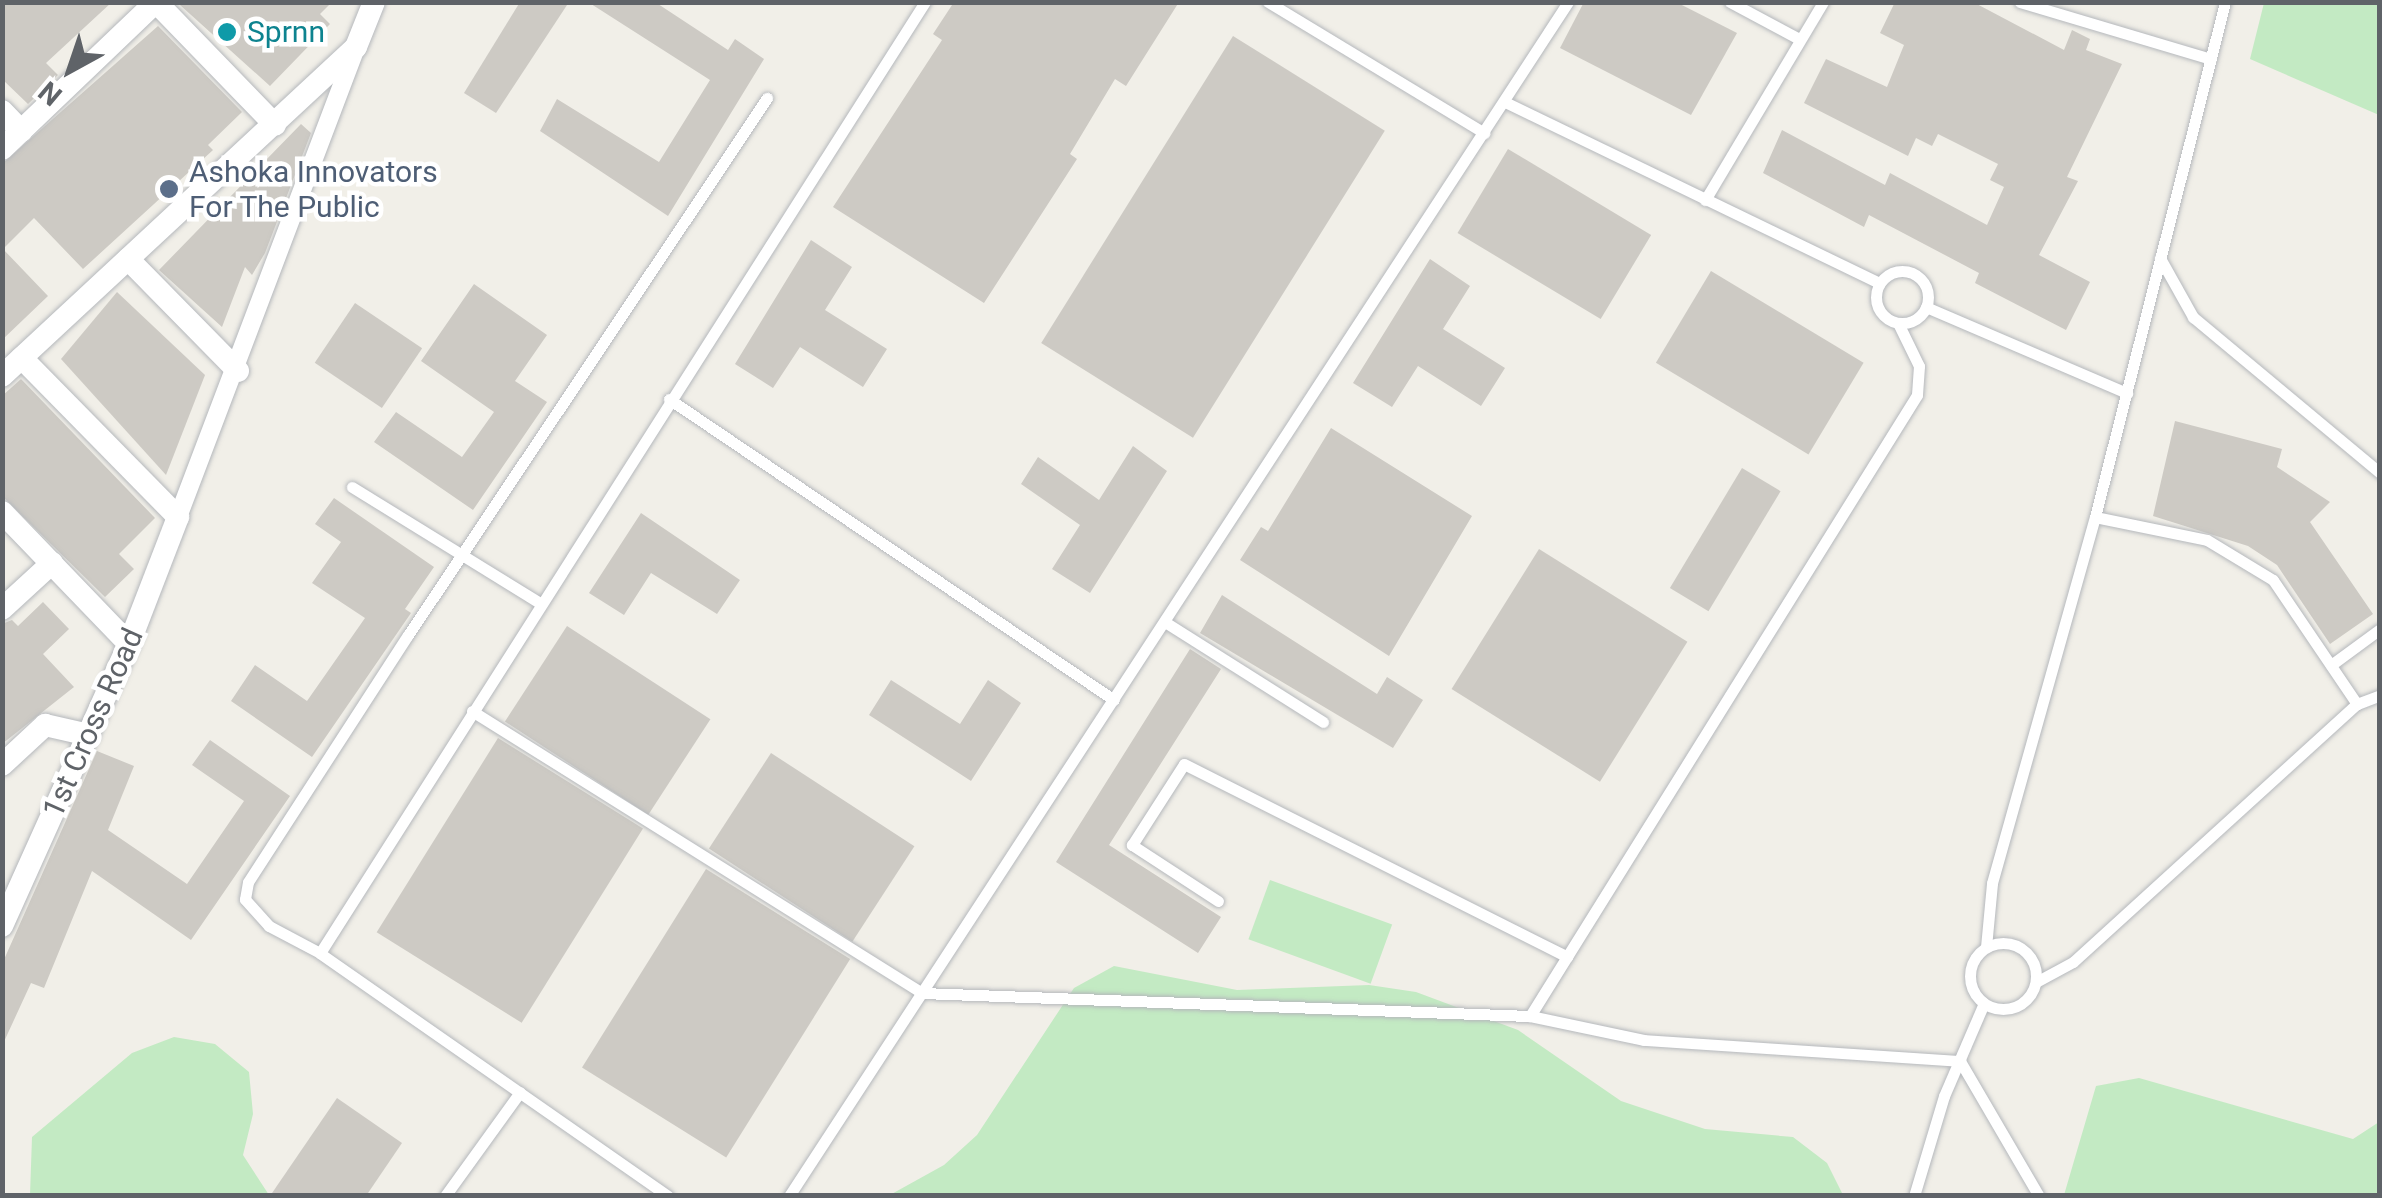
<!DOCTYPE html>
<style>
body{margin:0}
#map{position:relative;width:2382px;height:1198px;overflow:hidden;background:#f1efe8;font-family:Roboto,sans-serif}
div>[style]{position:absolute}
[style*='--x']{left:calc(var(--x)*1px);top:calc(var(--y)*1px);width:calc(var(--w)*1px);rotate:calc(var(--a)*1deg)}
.green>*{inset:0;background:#c3eac3;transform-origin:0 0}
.building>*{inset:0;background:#cdcac4;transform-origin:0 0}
.roads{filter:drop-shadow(0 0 2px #b5b8bc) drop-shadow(0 0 2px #b5b8bc)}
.service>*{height:11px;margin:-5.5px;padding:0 5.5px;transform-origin:5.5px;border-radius:5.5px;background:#fff}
.service>.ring{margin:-5.5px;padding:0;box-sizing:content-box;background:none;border:11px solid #fff;border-radius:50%}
.pedestrian>*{height:18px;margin:-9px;padding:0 9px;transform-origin:9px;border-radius:9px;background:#fff}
.minor>*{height:22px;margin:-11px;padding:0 11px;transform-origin:11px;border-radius:11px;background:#fff}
.dots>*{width:28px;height:28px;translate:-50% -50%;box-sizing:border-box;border:5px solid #fff;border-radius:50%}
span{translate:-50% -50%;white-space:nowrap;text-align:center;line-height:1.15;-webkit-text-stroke:9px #fff;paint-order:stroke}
.culture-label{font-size:30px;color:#0d838f}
.left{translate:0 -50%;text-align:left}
.service-label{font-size:30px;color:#4e5e75}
.street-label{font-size:30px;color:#5f6368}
.frame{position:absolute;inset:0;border:5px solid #5f6368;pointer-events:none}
.north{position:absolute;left:20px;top:20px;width:100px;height:100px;-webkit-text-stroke:8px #fff;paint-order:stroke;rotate:220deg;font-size:28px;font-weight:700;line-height:40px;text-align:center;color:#5f6368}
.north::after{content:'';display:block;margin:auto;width:35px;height:45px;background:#5f6368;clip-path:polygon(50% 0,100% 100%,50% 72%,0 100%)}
</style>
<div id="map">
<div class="green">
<div style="clip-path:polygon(2264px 3px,2379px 3px,2379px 115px,2250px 59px)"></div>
<div style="left:1270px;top:880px;width:130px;height:63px;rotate:20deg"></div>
<div style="clip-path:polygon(1114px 966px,1237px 990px,1369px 985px,1416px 992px,1518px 1030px,1621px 1101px,1705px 1129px,1793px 1137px,1827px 1163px,1843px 1195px,888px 1196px,944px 1165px,977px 1135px,1074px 988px)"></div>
<div style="clip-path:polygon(174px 1037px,215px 1044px,249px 1072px,253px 1114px,243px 1155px,269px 1195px,30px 1195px,32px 1137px,132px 1053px)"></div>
<div style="clip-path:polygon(2139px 1078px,2353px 1139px,2379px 1122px,2379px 1195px,2064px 1195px,2096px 1086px)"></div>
</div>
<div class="building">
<div style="clip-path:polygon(2px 2px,112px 2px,46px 63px,58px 75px,28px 104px,2px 79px)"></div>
<div style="clip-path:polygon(332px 2px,320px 14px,330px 24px,270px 86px,180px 5px)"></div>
<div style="clip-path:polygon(520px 2px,569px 2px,496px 113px,464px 93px)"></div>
<div style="clip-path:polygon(588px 2px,655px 2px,728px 50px,735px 39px,764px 59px,668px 216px,540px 131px,557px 99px,659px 162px,710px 80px)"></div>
<div style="clip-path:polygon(954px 2px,1179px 2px,1126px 86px,1115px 79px,1070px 154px,1077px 159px,984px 303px,833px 207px,942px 40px,933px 34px)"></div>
<div style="clip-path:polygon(1584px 2px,1676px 2px,1737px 33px,1691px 115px,1560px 48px)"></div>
<div style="clip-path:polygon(1895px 2px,1973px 2px,2064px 50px,2072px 30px,2090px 39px,2086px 50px,2122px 64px,2067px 177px,2078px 181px,2039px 255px,2090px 282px,2066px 330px,1975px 283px,1979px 273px,1869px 215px,1864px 227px,1763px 173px,1782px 130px,1885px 185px,1890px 173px,1987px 225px,2004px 187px,1990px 180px,1998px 164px,1938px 134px,1932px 146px,1916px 138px,1908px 156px,1804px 103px,1826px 59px,1887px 87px,1904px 45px,1880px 33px)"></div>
<div style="clip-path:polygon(158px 26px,242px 112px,208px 145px,213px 150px,83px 269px,34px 218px,3px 249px,48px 296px,2px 340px,2px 164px)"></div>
<div style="left:1233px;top:36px;width:179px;height:362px;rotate:32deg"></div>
<div style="clip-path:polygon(301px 124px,311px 133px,265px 253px,252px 275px,245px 267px,222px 327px,159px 270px)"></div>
<div style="left:1508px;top:149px;width:167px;height:98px;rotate:31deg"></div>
<div style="clip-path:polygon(811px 240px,852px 267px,825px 310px,887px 349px,863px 387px,800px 347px,773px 388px,735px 364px)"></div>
<div style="clip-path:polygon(1430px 259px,1470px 286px,1443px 329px,1505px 368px,1481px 406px,1418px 366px,1392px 407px,1353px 383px)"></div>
<div style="left:1711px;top:271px;width:178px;height:107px;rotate:31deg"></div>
<div style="clip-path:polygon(474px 284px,547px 335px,515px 381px,547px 402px,473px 510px,374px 442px,396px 412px,462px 457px,494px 412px,421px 361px)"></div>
<div style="clip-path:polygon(117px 292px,205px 375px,166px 475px,61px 359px)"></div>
<div style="left:355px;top:303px;width:81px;height:72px;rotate:34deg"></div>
<div style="clip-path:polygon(21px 379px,155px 518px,119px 554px,134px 569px,105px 597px,2px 496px,2px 396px)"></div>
<div style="clip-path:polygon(2175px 421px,2282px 449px,2277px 467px,2330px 502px,2310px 522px,2373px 614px,2330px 644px,2277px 565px,2248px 546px,2153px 516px)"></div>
<div style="clip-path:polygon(1331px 428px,1472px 516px,1389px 656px,1240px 560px,1261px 527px,1268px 531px)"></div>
<div style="clip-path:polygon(1133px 446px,1167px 471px,1090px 593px,1052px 569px,1080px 525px,1021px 484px,1038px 457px,1099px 500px)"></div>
<div style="left:1742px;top:468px;width:45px;height:140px;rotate:31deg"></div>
<div style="clip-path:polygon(334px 498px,434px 567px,405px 609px,411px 613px,312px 757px,231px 701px,255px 665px,307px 701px,365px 618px,312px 583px,341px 542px,315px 524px)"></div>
<div style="clip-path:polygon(641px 513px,740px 580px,717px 614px,651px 573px,624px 615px,589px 593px)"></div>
<div style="left:1539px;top:549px;width:175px;height:165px;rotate:32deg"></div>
<div style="clip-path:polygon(1222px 595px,1377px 694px,1387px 677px,1423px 700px,1393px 748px,1200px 633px)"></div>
<div style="clip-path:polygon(43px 602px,69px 629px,43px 654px,74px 687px,2px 744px,2px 624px,12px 620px,18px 626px)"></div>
<div style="left:567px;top:626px;width:171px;height:114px;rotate:33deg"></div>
<div style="clip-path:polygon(1190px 649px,1221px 669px,1109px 845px,1221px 917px,1198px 953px,1056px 862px)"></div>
<div style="clip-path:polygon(891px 680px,960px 724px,988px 680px,1021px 703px,971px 781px,869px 715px)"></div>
<div style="left:498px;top:738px;width:171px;height:229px;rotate:32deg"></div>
<div style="clip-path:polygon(210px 740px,290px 796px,191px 940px,92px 871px,44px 988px,31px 983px,2px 1046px,2px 964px,97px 751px,134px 766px,108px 830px,187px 884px,244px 801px,192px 765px)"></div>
<div style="left:771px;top:753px;width:171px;height:114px;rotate:33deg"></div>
<div style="left:706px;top:869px;width:170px;height:234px;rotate:32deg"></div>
<div style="clip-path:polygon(337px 1098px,402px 1143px,366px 1196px,270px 1196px)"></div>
</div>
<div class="roads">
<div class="service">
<div style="--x:1268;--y:2;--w:253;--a:31.2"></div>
<div style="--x:1730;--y:2;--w:78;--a:28.2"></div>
<div style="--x:2020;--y:2;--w:199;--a:16.6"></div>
<div style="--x:1505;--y:102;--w:416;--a:25.8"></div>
<div style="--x:1705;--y:200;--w:230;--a:-59.2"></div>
<div style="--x:2160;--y:258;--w:68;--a:60.8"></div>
<div style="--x:2193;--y:317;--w:244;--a:39.8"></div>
<div class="ring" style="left:1876px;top:271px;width:41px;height:41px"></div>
<div style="--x:1926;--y:307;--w:219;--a:23.2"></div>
<div style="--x:1898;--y:323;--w:48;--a:64"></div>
<div style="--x:1919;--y:366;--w:29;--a:94"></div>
<div style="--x:1917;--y:395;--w:732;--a:121.93"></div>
<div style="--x:1530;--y:1016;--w:116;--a:11.9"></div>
<div style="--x:1644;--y:1040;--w:317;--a:3.8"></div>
<div style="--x:1960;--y:1061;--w:156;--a:59.7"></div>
<div style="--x:669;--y:399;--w:537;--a:34.07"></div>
<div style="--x:352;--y:487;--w:221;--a:31.7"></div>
<div style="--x:2095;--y:517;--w:114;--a:11.6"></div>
<div style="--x:2207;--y:540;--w:77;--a:31.2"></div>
<div style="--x:2273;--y:580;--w:150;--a:55.9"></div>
<div style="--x:1165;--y:622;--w:187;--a:32.3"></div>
<div style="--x:2331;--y:665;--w:61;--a:-36.3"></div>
<div style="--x:472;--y:711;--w:531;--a:32.07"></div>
<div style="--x:922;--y:993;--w:608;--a:2.17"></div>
<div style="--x:1218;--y:901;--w:103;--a:-146.9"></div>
<div style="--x:1132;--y:845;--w:96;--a:-57.3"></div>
<div style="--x:1184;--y:764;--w:429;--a:26.7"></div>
<div class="ring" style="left:1970px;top:943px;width:55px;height:55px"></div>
<div style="--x:1986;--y:947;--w:64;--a:-84.6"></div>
<div style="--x:1992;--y:883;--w:380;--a:-74.3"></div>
<div style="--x:2095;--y:517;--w:531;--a:-75.83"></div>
<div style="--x:320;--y:953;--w:1127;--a:-57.54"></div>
<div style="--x:2036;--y:982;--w:42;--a:-28.4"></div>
<div style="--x:2073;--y:962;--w:384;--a:-42.3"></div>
<div style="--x:2357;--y:704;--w:25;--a:-21"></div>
<div style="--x:445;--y:1196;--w:128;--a:-54.2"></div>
<div style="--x:668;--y:1196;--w:424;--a:-145.1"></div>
<div style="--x:320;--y:953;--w:58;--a:-152.1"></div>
<div style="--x:269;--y:926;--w:36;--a:-132"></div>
<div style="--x:245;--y:899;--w:17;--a:-80"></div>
<div style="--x:248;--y:882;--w:294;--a:-57.1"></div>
<div style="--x:408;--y:635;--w:646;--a:-56.24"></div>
<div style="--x:789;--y:1196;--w:1426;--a:-56.88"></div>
<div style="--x:1914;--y:1196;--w:104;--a:-73.3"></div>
<div style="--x:1944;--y:1096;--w:101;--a:-66.7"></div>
</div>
<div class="pedestrian">
<div style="--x:178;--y:517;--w:502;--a:-69.22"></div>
</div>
<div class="minor">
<div style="--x:2;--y:111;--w:28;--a:46"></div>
<div style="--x:2;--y:149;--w:213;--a:-43.7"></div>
<div style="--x:156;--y:2;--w:171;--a:45.9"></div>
<div style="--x:128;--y:259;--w:157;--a:45.5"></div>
<div style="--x:2;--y:376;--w:483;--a:-42.9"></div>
<div style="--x:356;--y:47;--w:48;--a:-68.2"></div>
<div style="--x:2;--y:512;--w:183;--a:46.1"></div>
<div style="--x:2;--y:609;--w:68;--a:-42.6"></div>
<div style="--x:2;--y:765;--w:59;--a:-42.9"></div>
<div style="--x:45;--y:725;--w:45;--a:12.8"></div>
<div style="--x:2;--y:926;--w:309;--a:-65.8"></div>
<div style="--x:129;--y:644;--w:136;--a:-68.9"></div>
<div style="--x:178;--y:517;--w:223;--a:-134.5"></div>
</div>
</div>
<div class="dots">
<div style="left:227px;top:32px;background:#0f9aa8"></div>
<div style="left:169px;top:189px;background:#5c6f8a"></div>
</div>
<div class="culture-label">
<span class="left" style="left:247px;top:32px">Sprnn</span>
</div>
<div class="service-label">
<span class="left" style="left:189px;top:189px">Ashoka Innovators<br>For The Public</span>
</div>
<div class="street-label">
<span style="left:93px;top:723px;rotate:-66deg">1st Cross Road</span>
</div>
<div class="frame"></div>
<div class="north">N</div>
</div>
